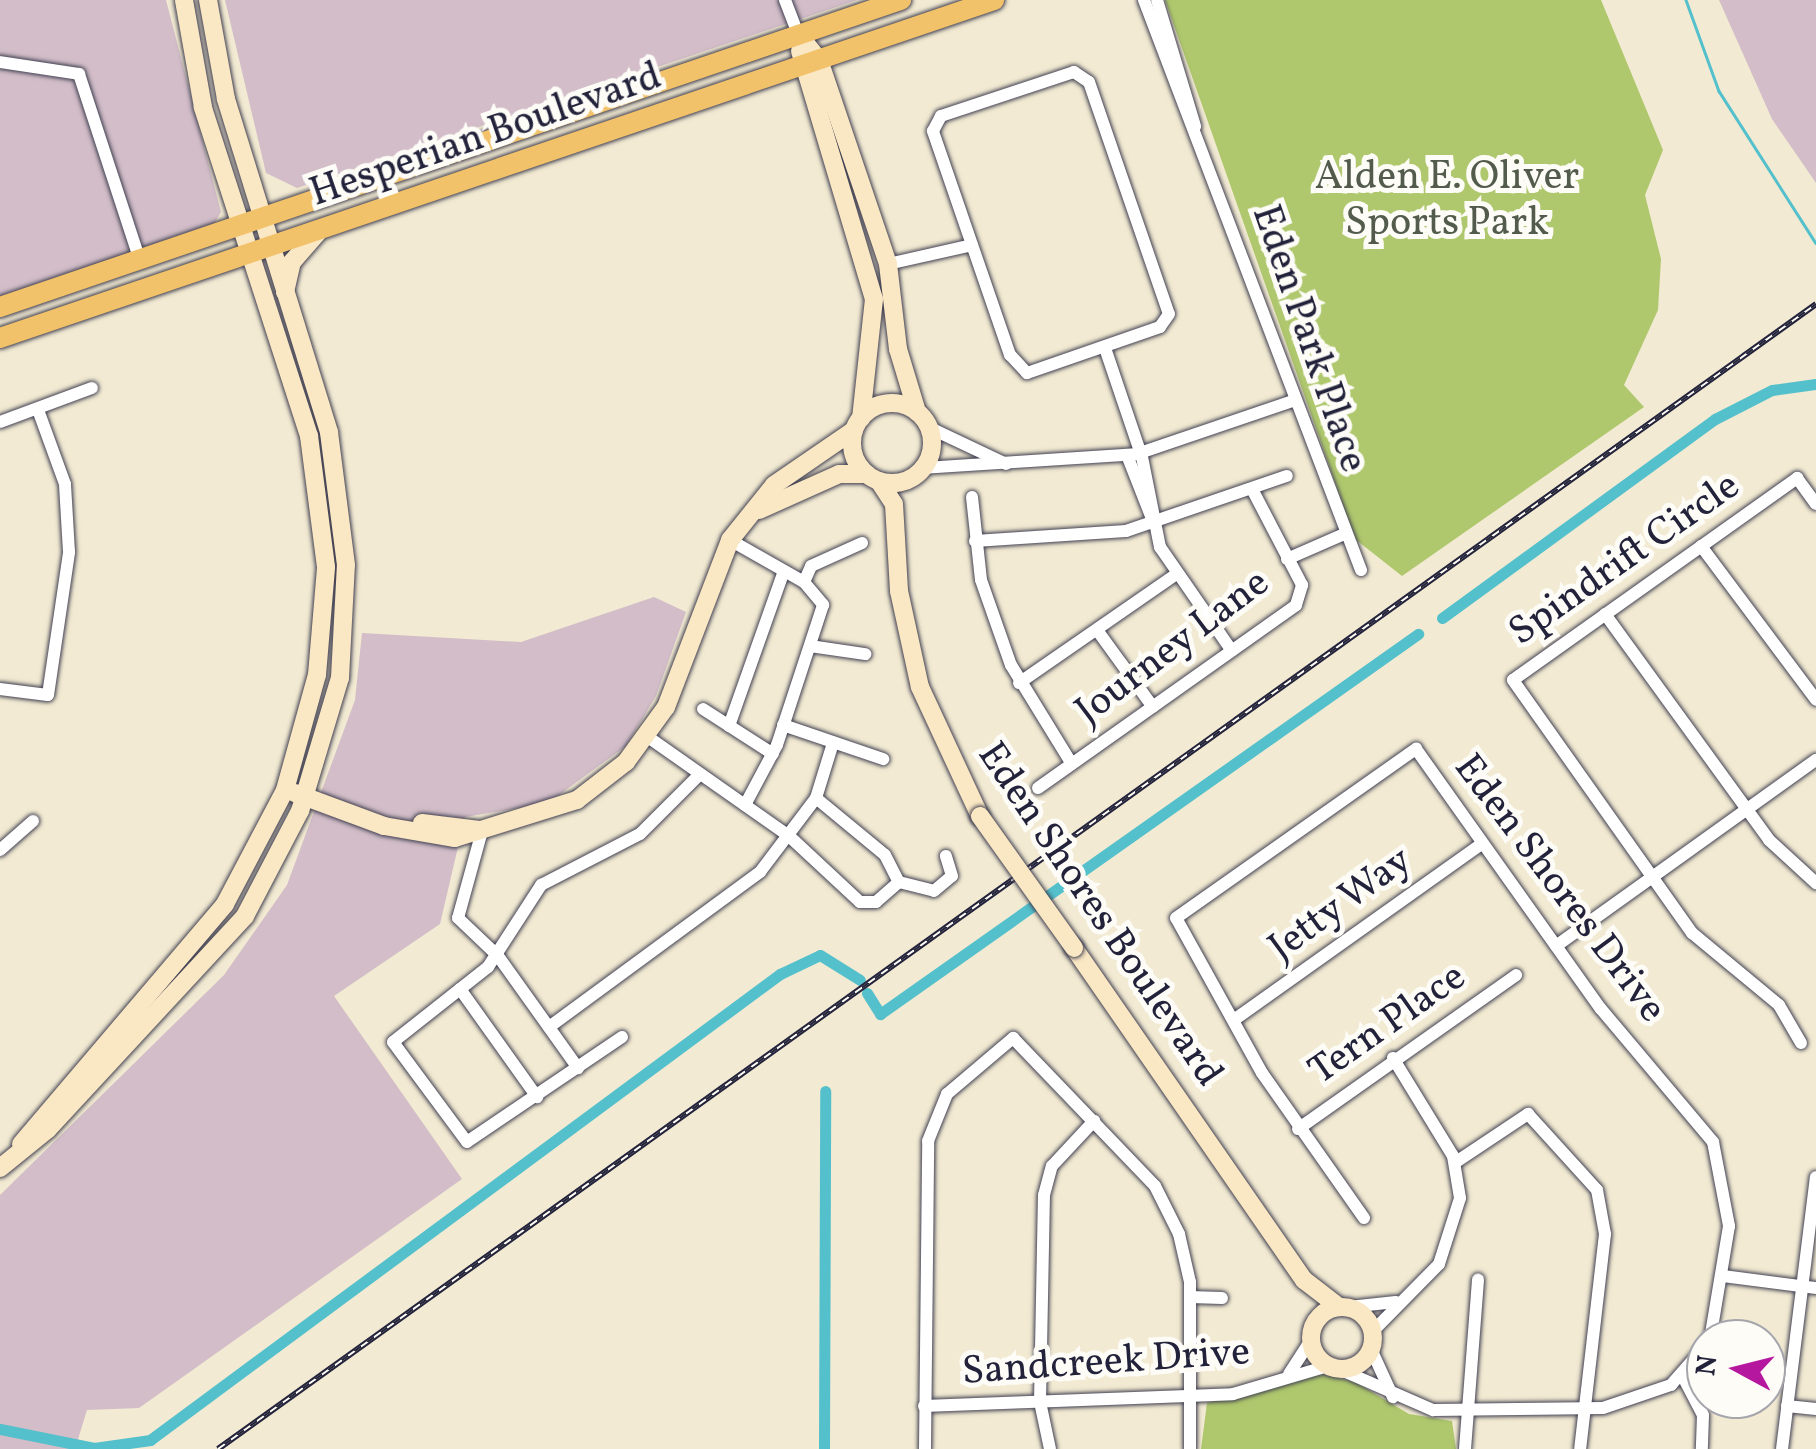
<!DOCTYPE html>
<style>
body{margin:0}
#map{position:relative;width:1816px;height:1449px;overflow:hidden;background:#f2ead2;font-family:Vollkorn,serif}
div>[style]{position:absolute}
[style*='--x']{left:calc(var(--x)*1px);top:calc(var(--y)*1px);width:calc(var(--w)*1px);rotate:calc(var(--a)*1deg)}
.industrial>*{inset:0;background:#d2bdc8}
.green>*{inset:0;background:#afc86d}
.stream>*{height:2.5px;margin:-1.25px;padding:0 1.25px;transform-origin:1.25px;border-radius:1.25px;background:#53c0cc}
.canal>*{height:11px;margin:-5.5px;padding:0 5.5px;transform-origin:5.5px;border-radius:5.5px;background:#53c0cc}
.roads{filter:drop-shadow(0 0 2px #414052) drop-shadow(0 0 2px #414052)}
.street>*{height:12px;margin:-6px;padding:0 6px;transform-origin:6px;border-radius:6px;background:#fff}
.secondary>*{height:18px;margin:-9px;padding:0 9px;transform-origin:9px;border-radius:9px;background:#fae7c3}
.secondary>.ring{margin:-9px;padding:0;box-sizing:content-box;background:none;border:18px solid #fae7c3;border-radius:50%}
.primary>*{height:20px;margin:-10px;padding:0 10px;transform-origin:10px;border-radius:10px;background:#f2c26a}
.rail>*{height:6px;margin-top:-3px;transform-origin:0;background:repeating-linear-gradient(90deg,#fdfcf7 0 8px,#22223b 0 16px);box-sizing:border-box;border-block:2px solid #22223b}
.bridges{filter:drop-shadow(0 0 2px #414052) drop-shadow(0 0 2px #414052)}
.secondary-bridge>*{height:18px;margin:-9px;padding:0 9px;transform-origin:9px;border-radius:9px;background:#fae7c3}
span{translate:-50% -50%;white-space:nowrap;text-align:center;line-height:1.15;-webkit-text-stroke:10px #fdfcf7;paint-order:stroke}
.street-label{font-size:40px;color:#22223b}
.park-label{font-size:40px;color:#535c4c}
.north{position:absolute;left:1686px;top:1319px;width:100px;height:100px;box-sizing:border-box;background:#fdfcf7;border:2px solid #a5a5ac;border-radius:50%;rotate:277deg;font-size:28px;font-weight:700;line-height:40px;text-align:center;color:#22223b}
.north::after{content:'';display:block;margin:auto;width:35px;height:45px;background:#b5179e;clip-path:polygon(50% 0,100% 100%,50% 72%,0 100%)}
</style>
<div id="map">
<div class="industrial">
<div style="clip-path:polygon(0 0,166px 0,221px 212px,214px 224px,0 296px)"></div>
<div style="clip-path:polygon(225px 0,857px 0,297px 188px,266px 173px)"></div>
<div style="clip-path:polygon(1719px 0,1816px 0,1816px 183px,1772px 119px)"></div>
<div style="clip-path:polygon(654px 597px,686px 612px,656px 696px,626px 746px,548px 803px,465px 817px,440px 924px,334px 996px,462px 1179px,139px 1408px,87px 1410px,75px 1449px,0 1449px,0 1195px,224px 975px,287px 885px,355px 700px,362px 633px,521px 642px)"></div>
</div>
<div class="green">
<div style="clip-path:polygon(1165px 0,1601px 0,1663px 150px,1645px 195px,1661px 259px,1658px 310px,1624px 385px,1644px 407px,1402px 576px,1355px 539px)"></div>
<div style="clip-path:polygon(1321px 1374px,1355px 1382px,1409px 1414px,1452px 1421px,1456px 1449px,1201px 1449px,1207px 1403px)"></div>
</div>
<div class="stream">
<div style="--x:1686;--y:0;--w:97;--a:70.1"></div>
<div style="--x:1719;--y:91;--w:180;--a:57.5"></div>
</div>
<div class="canal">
<div style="--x:1442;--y:618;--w:338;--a:-36.1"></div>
<div style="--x:1715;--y:419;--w:64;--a:-27"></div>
<div style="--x:1772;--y:390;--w:44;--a:-7.8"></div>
<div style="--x:867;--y:993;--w:25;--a:58"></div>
<div style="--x:880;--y:1014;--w:659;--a:-35.23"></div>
<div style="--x:0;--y:1429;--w:96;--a:11.4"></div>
<div style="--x:94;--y:1448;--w:57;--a:-8.1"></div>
<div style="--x:150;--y:1440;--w:784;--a:-36.49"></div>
<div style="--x:780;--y:974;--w:44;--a:-25.4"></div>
<div style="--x:820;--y:955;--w:47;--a:32"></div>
<div style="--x:824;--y:1449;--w:358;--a:-89.8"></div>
</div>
<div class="roads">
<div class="street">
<div style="--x:785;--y:0;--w:36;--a:69"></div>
<div style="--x:1144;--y:0;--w:610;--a:69.16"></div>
<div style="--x:1157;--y:0;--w:132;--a:73.2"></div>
<div style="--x:0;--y:62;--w:80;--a:8.6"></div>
<div style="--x:79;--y:74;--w:194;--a:71.9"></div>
<div style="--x:1074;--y:72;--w:18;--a:34"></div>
<div style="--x:1089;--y:82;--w:245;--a:71"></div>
<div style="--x:1169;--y:314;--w:16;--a:125"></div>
<div style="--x:1160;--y:327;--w:141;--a:160.9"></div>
<div style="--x:1027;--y:373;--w:25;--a:-133"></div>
<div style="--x:1010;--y:355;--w:237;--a:-109"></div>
<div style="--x:933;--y:131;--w:17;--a:-62"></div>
<div style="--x:941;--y:116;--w:140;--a:-18.3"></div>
<div style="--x:888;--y:264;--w:86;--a:-12.7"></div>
<div style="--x:1105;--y:348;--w:115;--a:71.3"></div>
<div style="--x:1142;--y:457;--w:92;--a:78.7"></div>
<div style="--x:1160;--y:547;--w:126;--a:55.3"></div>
<div style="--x:0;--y:422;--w:98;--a:-20.3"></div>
<div style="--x:930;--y:428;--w:84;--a:25.3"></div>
<div style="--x:1127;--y:455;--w:74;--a:68.6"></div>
<div style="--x:923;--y:468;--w:214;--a:-3.7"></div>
<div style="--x:1137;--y:454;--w:165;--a:-18.8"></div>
<div style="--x:972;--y:497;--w:83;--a:83.8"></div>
<div style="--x:981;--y:580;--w:90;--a:70.6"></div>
<div style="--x:1011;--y:665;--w:116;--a:58.4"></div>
<div style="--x:730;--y:540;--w:85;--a:29.6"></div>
<div style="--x:804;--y:582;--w:30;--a:50"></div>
<div style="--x:823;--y:605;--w:147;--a:108.2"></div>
<div style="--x:777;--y:745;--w:68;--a:118.1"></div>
<div style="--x:975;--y:541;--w:151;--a:-3.8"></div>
<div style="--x:1126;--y:531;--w:170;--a:-18.9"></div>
<div style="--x:1701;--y:546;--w:192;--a:53.2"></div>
<div style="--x:1287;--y:559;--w:60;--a:-23.6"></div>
<div style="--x:804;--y:582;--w:17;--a:-66"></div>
<div style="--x:811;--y:566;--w:56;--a:-24.3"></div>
<div style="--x:1605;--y:614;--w:279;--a:54"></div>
<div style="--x:1769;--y:840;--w:64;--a:42.5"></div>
<div style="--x:1097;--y:630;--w:95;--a:54"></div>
<div style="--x:810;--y:646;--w:56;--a:8.3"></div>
<div style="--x:1019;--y:683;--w:190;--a:-34.7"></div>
<div style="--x:0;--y:689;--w:48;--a:7.1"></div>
<div style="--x:48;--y:695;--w:145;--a:-81.6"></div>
<div style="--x:69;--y:552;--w:68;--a:-93.4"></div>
<div style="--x:65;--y:484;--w:79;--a:-110"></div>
<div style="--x:703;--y:709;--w:83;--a:32.7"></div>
<div style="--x:783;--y:725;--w:106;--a:18.8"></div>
<div style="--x:729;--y:726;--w:164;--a:-70.5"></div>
<div style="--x:648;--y:737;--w:172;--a:35.1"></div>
<div style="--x:789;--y:836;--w:97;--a:42.9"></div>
<div style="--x:860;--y:902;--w:16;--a:0"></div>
<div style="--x:876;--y:902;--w:30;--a:-41"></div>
<div style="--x:1038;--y:788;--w:316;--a:-35.3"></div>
<div style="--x:1296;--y:605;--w:21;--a:-73"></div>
<div style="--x:1302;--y:585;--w:108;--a:-117.5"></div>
<div style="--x:816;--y:798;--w:89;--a:39.6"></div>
<div style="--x:885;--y:855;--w:30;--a:63"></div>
<div style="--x:482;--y:831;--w:90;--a:105.4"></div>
<div style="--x:458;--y:918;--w:55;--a:43.5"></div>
<div style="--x:498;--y:956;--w:138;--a:54.5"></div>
<div style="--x:0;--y:850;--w:44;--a:-41.3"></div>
<div style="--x:899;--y:882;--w:36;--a:14"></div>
<div style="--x:934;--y:891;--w:23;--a:-40"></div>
<div style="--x:952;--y:876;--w:21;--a:-107"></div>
<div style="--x:1556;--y:946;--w:320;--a:-35.6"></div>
<div style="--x:460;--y:989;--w:133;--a:54.5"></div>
<div style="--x:1238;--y:1017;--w:298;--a:-35.4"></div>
<div style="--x:549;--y:1027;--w:262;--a:-36.3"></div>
<div style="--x:760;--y:872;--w:93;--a:-52.9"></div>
<div style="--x:816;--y:798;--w:58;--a:-72.8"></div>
<div style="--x:622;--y:1037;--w:187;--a:145.9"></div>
<div style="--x:467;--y:1142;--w:124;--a:-126.5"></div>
<div style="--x:393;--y:1042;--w:121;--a:-38.3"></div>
<div style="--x:488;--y:967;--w:98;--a:-57.1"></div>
<div style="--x:541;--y:885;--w:111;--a:-27.3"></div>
<div style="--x:640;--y:834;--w:85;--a:-45"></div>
<div style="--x:1801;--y:1043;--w:44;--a:-120.1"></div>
<div style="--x:1779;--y:1005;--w:113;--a:-140.4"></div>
<div style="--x:1692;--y:933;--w:310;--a:-125.3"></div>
<div style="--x:1513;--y:680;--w:349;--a:-35.4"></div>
<div style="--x:1797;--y:478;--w:32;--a:54"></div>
<div style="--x:1298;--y:1129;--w:267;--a:-35.2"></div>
<div style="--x:1456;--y:1162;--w:87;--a:-33.7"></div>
<div style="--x:1528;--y:1114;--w:103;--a:47.8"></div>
<div style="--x:1597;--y:1190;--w:45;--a:79.7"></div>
<div style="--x:1605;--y:1234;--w:216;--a:96.6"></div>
<div style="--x:1364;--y:1218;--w:177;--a:-125.1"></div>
<div style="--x:1262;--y:1073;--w:177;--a:-119"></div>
<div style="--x:1176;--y:918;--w:294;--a:-35.2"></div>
<div style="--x:1416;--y:749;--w:319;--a:54.6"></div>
<div style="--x:1601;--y:1009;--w:174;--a:49.9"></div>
<div style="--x:1713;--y:1142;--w:86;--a:79.2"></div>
<div style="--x:1729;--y:1226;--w:115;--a:99.5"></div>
<div style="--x:1723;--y:1276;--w:94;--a:7.4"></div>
<div style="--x:1190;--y:1297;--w:32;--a:2"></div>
<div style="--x:1349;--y:1307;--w:47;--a:-6.1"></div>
<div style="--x:1372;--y:1332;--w:95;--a:-45.4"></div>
<div style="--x:1439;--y:1264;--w:69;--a:-72.3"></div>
<div style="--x:1460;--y:1198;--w:43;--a:-99.5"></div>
<div style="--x:1453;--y:1156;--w:115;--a:-121.5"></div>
<div style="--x:1371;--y:1349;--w:53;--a:65.4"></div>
<div style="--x:1339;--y:1369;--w:103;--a:23.6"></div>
<div style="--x:1433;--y:1410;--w:170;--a:-0.7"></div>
<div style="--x:1603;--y:1408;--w:72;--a:-18.7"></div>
<div style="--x:1671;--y:1385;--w:53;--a:-48.8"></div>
<div style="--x:1289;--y:1374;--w:40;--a:-57.1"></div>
<div style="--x:1682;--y:1375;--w:45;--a:62.3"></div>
<div style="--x:1703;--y:1415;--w:34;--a:92"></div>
<div style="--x:924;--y:1406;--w:309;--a:-2.2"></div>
<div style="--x:1233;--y:1394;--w:99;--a:-16.4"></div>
<div style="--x:1787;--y:1406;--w:29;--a:6"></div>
<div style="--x:925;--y:1449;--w:308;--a:-89.4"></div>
<div style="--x:928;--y:1141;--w:51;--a:-68"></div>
<div style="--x:947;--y:1094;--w:87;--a:-40.3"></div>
<div style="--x:1013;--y:1038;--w:205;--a:46.2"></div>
<div style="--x:1155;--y:1186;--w:54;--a:63.4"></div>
<div style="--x:1179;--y:1234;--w:49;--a:77.1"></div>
<div style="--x:1190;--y:1282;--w:167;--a:90"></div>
<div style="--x:1050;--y:1449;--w:48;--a:-102"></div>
<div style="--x:1040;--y:1402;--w:207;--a:-88.9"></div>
<div style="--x:1044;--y:1195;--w:30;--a:-75"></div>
<div style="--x:1052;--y:1166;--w:62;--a:-47"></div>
<div style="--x:1465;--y:1449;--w:170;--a:-85.6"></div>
<div style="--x:1782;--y:1449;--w:274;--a:-82.9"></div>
</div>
<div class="secondary">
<div style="--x:798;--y:34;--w:33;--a:51"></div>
<div style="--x:819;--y:60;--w:215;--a:71.3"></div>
<div style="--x:888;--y:264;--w:86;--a:83.3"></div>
<div style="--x:898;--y:349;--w:66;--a:73.2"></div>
<div style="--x:800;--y:51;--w:259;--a:73.4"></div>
<div style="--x:874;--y:299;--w:120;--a:96.2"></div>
<div style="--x:285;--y:292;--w:31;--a:-77"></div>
<div style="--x:292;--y:262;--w:43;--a:-48.8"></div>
<div class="ring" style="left:852px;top:403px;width:62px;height:62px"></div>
<div style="--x:879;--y:481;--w:27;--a:57"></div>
<div style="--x:894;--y:504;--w:87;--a:86.7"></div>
<div style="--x:899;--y:591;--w:98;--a:77.7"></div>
<div style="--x:920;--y:687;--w:142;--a:65.1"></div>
<div style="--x:759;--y:510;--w:88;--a:-24.2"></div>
<div style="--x:839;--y:474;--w:28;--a:0"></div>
<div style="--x:295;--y:793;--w:95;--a:20.3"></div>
<div style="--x:384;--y:826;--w:72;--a:9.6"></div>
<div style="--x:455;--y:838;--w:128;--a:-17.3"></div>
<div style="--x:577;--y:800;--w:62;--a:-37.8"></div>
<div style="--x:626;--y:762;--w:68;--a:-54"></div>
<div style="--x:666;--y:707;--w:179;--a:-69"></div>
<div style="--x:730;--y:540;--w:70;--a:-51.3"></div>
<div style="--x:774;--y:485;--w:97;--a:-34.5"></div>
<div style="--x:422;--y:823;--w:58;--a:6.9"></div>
<div style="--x:1074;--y:948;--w:404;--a:55.3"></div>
<div style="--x:1304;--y:1280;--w:44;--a:37.6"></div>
<div style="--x:21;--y:1144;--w:315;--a:-49.6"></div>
<div style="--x:225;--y:904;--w:129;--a:-62.2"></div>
<div style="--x:285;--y:790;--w:119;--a:-74.5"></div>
<div style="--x:317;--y:675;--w:108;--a:-85.2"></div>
<div style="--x:326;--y:567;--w:132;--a:-97.4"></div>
<div style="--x:309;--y:436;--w:346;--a:-107.9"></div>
<div style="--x:203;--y:107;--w:109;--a:-100.1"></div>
<div style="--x:0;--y:1168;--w:62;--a:-39.1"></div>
<div style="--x:48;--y:1129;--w:290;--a:-47.2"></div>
<div style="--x:245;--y:916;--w:119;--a:-62.4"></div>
<div style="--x:300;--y:811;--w:139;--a:-73.3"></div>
<div style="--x:340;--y:678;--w:113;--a:-87"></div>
<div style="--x:346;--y:565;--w:134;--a:-97.3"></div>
<div style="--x:329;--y:432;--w:349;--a:-107.2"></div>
<div style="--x:226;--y:99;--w:101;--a:-100.3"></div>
<div class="ring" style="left:1311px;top:1307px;width:44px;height:44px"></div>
</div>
<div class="primary">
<div style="--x:0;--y:307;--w:952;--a:-18.82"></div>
<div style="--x:0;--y:338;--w:1050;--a:-18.78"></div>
</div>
</div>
<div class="rail">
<div style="--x:218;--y:1449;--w:1966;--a:-35.62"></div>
</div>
<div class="bridges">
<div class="secondary-bridge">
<div style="--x:980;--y:816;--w:162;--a:54.5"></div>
</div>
</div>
<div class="street-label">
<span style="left:486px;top:136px;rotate:-19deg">Hesperian Boulevard</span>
<span style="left:1308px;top:339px;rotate:71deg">Eden Park Place</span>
<span style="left:1625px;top:560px;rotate:-35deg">Spindrift Circle</span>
<span style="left:1173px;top:648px;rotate:-37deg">Journey Lane</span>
<span style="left:1559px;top:889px;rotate:53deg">Eden Shores Drive</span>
<span style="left:1341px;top:905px;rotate:-36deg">Jetty Way</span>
<span style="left:1099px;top:915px;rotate:56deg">Eden Shores Boulevard</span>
<span style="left:1388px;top:1025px;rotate:-35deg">Tern Place</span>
<span style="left:1106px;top:1363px;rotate:-4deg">Sandcreek Drive</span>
</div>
<div class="park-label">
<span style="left:1447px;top:201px">Alden E. Oliver<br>Sports Park</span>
</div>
<div class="north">N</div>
</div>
